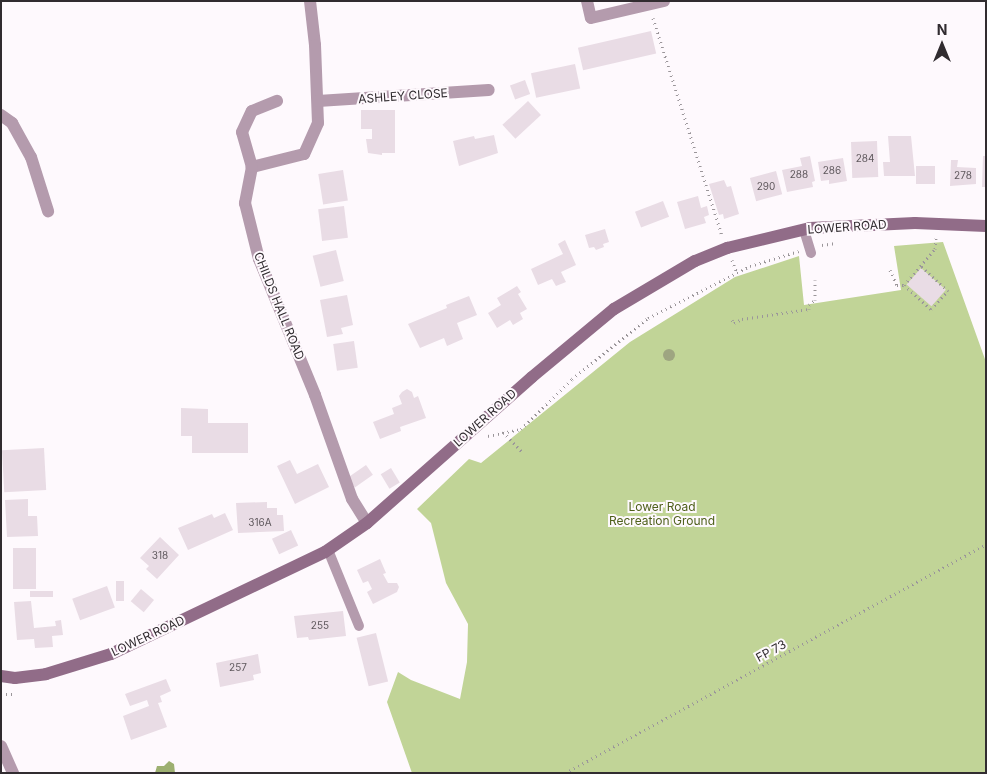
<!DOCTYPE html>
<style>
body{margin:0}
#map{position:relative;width:987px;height:774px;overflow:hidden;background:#fef9fd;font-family:Inter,sans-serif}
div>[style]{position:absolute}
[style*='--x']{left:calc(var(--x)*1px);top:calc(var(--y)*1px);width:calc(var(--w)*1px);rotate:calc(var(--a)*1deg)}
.green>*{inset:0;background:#c1d497}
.water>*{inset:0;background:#9db071}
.building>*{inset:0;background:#e9dce5;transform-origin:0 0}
.path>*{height:3px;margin-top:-1.5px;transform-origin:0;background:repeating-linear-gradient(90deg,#9b969a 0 1px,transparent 0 5px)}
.lane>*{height:10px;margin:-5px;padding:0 5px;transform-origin:5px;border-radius:5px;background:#b49bad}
.street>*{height:12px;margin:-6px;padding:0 6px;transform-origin:6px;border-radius:6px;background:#b49bad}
.secondary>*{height:12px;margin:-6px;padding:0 6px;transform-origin:6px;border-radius:6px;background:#916c88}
.trees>*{width:12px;height:12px;margin:-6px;border-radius:50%;background:#9ea581}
span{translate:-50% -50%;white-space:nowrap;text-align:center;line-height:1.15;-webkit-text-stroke:4px #fef9fd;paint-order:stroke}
.number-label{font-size:10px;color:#5f585d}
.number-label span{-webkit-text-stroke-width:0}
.street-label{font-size:12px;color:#312c30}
.park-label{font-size:12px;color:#4f601b}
.frame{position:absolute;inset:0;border:2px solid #312c30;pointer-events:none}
.north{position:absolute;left:917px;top:20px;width:50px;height:50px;-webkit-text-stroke:4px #fef9fd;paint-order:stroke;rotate:0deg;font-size:14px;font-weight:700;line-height:20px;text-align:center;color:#312c30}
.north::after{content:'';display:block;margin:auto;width:18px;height:22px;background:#312c30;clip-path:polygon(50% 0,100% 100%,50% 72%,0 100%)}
</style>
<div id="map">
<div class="green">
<div style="clip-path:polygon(943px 242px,986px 362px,986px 773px,412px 773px,387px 702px,398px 672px,411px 680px,460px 699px,467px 662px,468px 624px,446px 583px,431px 523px,417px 509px,469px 459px,481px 463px,630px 342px,735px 277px,799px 256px,804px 305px,901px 290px,894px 246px)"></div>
</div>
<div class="water">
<div style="clip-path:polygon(169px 761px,174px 764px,175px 773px,155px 773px,157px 766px,164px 766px)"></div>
</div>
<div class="building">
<div style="left:651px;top:31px;width:23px;height:75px;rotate:77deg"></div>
<div style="left:575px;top:64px;width:25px;height:45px;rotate:78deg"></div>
<div style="left:525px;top:80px;width:15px;height:16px;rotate:70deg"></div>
<div style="left:528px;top:101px;width:19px;height:35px;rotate:47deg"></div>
<div style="clip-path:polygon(361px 110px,395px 110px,395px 153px,382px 153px,382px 155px,368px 153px,366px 139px,372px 139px,372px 129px,361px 129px)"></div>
<div style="clip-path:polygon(494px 135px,498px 153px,459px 166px,453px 141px,474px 136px,475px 139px)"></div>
<div style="clip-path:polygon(888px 136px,911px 136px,915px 176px,884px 176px,883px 162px,890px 162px)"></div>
<div style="left:877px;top:141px;width:36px;height:26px;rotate:88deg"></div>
<div style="clip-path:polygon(810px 156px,815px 181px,812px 182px,813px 187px,787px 192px,782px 170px,802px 166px,800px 158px)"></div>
<div style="clip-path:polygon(983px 156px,986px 156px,986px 187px,982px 187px)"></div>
<div style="clip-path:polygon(843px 158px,847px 181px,829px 184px,829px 180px,821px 181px,818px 162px)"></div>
<div style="clip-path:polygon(951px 160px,958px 160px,957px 167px,976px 168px,976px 184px,950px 186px)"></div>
<div style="left:916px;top:166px;width:19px;height:18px"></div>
<div style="left:343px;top:170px;width:31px;height:25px;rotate:81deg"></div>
<div style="left:776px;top:171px;width:24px;height:27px;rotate:75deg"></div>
<div style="clip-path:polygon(724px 180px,727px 187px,731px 186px,739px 214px,724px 219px,723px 214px,719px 215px,709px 184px)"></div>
<div style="clip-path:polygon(698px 196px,701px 208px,707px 206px,709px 215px,704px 217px,706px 223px,685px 229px,677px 202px)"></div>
<div style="left:663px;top:201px;width:17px;height:30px;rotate:69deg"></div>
<div style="left:344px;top:206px;width:32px;height:26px;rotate:83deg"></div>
<div style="clip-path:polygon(605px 229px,609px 242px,603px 244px,604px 247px,596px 250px,594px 247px,589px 248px,585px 235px)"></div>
<div style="clip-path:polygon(565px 240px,576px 265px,561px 272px,566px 282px,556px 286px,552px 279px,538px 285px,531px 269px,563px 254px,558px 244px)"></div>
<div style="left:336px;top:250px;width:32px;height:24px;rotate:76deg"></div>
<div style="left:921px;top:268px;width:33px;height:22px;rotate:41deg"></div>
<div style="clip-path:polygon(517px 286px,521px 292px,518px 294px,527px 309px,520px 313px,523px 319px,513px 325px,510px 320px,497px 328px,488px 313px,501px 305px,497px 298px)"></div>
<div style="clip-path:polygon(347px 295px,353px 325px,341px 328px,343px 334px,327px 337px,320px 300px)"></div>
<div style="clip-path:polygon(469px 296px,477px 315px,457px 323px,463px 339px,447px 346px,444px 338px,420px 348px,408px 324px,447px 308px,446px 305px)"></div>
<div style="left:354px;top:341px;width:27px;height:21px;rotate:82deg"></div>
<div style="clip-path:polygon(407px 389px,412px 392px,414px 398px,418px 396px,426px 418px,400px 427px,401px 431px,380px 439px,373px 422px,394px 414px,392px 408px,402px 404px,399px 396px,402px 392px)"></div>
<div style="clip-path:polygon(181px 408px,208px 409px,208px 423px,248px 423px,248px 453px,192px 453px,192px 436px,181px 436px)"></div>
<div style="left:44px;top:448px;width:42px;height:42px;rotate:87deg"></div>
<div style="clip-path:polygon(290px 460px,297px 474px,318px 464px,329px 487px,295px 504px,277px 466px)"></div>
<div style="left:366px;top:465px;width:12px;height:22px;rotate:55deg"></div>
<div style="left:391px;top:468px;width:17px;height:12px;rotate:59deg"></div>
<div style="clip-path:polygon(28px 499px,28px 516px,37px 516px,38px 536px,7px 537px,5px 500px)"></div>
<div style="clip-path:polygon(267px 502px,267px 508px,277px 508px,277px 515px,283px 515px,284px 531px,238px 533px,236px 503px)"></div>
<div style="clip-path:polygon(225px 513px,233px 530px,188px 550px,178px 528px,212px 514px,214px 518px)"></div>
<div style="left:291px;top:530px;width:17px;height:21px;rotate:65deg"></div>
<div style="clip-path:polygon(160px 537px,179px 555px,157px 579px,146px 569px,149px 566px,140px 558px)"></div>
<div style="left:13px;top:548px;width:23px;height:41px"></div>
<div style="clip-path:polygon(380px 559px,386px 573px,383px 574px,388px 583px,397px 583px,399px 587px,397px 592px,373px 604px,367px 592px,372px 589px,368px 581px,363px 583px,357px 570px)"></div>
<div style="left:116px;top:581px;width:8px;height:20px"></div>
<div style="left:107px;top:586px;width:23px;height:37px;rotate:70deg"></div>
<div style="left:141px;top:589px;width:17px;height:16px;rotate:40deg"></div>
<div style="left:53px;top:591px;width:6px;height:23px;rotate:90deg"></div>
<div style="clip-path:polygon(31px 601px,34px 628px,56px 626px,55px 621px,61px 620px,63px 635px,52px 636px,53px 647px,35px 648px,34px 639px,17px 640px,14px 602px)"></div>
<div style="clip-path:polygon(343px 611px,346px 636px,309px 640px,308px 637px,297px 638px,294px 616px)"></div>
<div style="left:376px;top:633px;width:50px;height:20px;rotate:76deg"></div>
<div style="clip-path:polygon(258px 654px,261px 673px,253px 675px,254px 680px,220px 687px,216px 663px)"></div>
<div style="clip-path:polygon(166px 679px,171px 691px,160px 696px,162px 702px,158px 703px,167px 727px,131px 740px,123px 716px,149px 706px,147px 700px,130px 706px,125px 694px)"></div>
</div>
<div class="path">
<div style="--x:653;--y:18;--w:229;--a:72.4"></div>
<div style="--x:822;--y:245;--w:14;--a:-8"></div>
<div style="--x:732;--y:260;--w:14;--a:69"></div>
<div style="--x:890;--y:270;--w:17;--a:65"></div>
<div style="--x:897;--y:285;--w:7;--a:0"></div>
<div style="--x:904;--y:285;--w:48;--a:-49.3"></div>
<div style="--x:935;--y:249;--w:11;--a:-85"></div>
<div style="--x:904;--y:285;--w:36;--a:42"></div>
<div style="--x:931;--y:309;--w:25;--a:-47"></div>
<div style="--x:948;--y:291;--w:37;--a:-137"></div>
<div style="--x:732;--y:320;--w:4;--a:56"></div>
<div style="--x:734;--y:323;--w:9;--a:-27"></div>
<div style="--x:742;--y:319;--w:68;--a:-8.5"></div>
<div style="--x:809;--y:309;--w:4;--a:-90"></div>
<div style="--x:809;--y:305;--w:8;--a:-40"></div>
<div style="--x:815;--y:300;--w:20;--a:-90"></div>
<div style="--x:503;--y:432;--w:28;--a:46"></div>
<div style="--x:488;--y:436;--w:34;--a:-12"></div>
<div style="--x:521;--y:429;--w:71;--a:-44.4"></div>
<div style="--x:572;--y:379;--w:97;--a:-38.8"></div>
<div style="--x:648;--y:318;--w:114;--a:-27"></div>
<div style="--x:750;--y:266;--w:51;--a:-17"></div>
<div style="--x:1;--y:694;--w:14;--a:0"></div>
<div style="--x:565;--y:773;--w:479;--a:-28.5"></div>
</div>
<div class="lane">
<div style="--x:804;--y:230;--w:24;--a:73"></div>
<div style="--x:328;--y:550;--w:82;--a:67.8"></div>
</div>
<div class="street">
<div style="--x:310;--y:1;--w:44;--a:83.5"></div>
<div style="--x:315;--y:45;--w:78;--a:87.8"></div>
<div style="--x:318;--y:123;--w:34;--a:114"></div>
<div style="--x:304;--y:154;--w:54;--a:166"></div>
<div style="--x:252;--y:167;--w:37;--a:101"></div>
<div style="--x:245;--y:203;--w:58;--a:76"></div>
<div style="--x:259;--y:259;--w:147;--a:67.6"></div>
<div style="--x:315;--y:395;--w:110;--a:70.4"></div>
<div style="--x:352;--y:499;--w:28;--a:58"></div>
<div style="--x:587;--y:1;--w:17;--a:77"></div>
<div style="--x:591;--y:18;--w:75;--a:-13.1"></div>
<div style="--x:318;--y:101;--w:171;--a:-3.7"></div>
<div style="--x:1;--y:115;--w:14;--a:36"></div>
<div style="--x:12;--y:123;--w:39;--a:61"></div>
<div style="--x:31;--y:157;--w:57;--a:72.5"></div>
<div style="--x:252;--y:167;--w:36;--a:-106"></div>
<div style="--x:242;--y:132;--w:23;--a:-65"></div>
<div style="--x:252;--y:111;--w:27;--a:-22"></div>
<div style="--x:1;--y:746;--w:30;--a:66"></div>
</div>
<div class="secondary">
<div style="--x:1;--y:676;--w:14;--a:8"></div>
<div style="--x:15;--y:678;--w:31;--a:-7"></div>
<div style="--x:46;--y:674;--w:68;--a:-17.1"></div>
<div style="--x:111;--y:654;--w:237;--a:-25.5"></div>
<div style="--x:325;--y:552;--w:51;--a:-34.6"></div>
<div style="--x:367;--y:523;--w:220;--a:-41.5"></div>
<div style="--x:532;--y:377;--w:107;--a:-39.7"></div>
<div style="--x:614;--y:309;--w:94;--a:-30.7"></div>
<div style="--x:695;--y:261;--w:35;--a:-22"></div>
<div style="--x:727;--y:248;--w:85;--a:-13.5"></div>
<div style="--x:810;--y:228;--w:105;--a:-2.7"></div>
<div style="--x:915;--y:223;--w:71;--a:2.4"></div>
</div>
<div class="trees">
<div style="left:669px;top:355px"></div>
</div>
<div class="number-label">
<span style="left:865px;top:159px">284</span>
<span style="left:832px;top:171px">286</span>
<span style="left:799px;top:175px">288</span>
<span style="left:963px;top:176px">278</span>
<span style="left:766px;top:187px">290</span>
<span style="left:260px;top:523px">316A</span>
<span style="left:160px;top:556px">318</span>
<span style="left:320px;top:626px">255</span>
<span style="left:238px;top:668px">257</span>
</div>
<div class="street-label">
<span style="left:403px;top:96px;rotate:-4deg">ASHLEY CLOSE</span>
<span style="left:847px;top:227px;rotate:-4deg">LOWER ROAD</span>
<span style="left:279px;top:306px;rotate:68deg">CHILDS HALL ROAD</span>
<span style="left:485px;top:418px;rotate:-42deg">LOWER ROAD</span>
<span style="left:148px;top:636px;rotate:-25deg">LOWER ROAD</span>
<span style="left:771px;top:651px;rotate:-28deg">FP 73</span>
</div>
<div class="park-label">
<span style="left:662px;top:514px">Lower Road<br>Recreation Ground</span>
</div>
<div class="frame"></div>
<div class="north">N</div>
</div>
